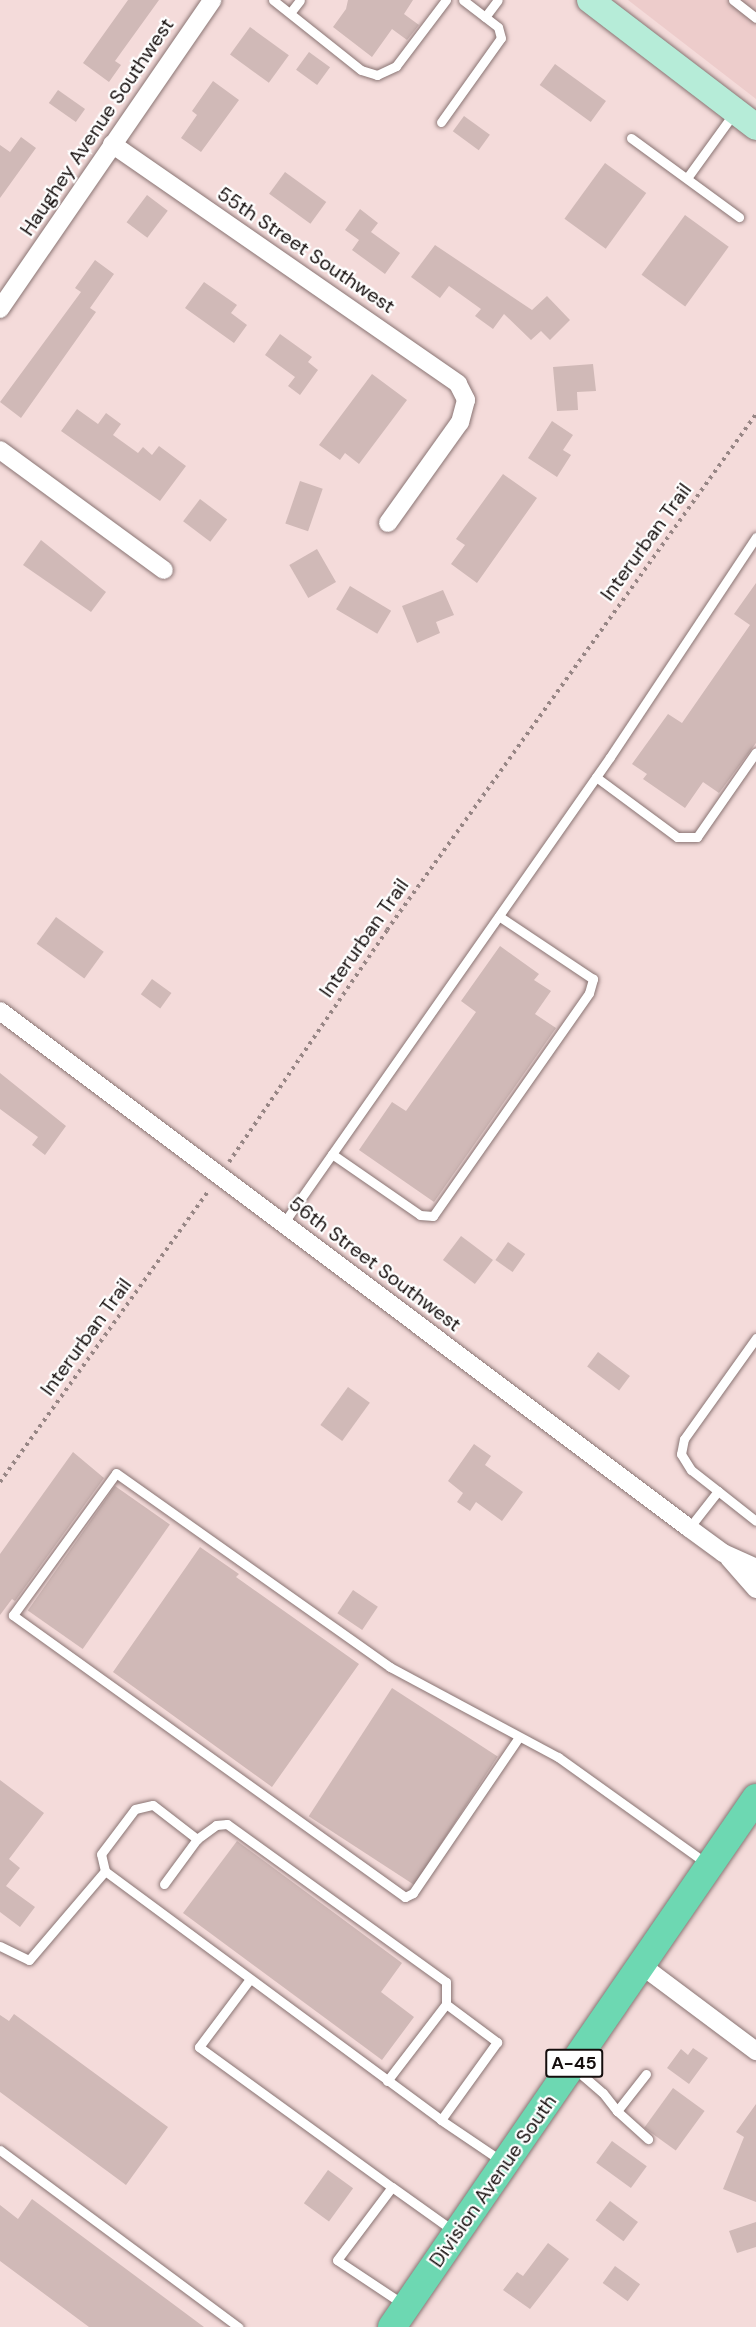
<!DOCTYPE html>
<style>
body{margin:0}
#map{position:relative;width:756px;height:2327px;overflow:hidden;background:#f4dbda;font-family:"DM Sans",sans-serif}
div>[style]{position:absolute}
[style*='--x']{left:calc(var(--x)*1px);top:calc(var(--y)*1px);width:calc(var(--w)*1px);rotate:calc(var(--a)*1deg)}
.built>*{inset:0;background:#edcccb}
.building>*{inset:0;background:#d0b9b7;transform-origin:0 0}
.path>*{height:4px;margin-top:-2px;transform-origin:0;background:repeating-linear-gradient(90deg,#978685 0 3px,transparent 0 7.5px)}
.roads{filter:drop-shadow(0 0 2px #897473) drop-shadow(0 0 2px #897473)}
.service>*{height:9px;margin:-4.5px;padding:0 4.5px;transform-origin:4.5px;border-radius:4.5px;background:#fff}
.minor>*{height:18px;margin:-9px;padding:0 9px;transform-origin:9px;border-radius:9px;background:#fff}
.secondary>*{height:26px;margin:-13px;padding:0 13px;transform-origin:13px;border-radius:13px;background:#b6ecd8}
.primary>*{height:28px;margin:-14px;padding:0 14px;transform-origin:14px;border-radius:14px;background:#6dd8b2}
span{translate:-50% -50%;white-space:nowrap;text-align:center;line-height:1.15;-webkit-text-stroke:4.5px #fff;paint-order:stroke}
.shield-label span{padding:2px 4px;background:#fff;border:2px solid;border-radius:4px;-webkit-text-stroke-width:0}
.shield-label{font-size:18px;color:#150e0d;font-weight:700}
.street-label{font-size:20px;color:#150e0d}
</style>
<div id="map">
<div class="built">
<div style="clip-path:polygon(628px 0,756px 0,756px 99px)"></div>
</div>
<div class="building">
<div style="clip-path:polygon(128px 0,159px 0,115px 61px,121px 65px,109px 82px,83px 63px)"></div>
<div style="clip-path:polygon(348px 0,413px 0,404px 14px,419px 25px,407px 40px,392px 29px,372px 57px,333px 27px,346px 9px)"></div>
<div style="left:250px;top:27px;width:48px;height:34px;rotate:36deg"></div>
<div style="left:309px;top:52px;width:26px;height:22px;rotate:36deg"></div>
<div style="left:555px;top:64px;width:63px;height:26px;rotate:36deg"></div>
<div style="clip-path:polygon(213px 81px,239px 100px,201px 152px,181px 138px,197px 115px,192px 111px)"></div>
<div style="left:58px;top:90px;width:33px;height:16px;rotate:35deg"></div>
<div style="left:464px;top:116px;width:32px;height:19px;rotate:36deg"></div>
<div style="clip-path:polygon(21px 137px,36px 148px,0 198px,0 145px,10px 152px)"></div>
<div style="left:605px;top:163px;width:51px;height:69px;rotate:36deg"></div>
<div style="left:285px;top:172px;width:51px;height:27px;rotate:36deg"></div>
<div style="left:147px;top:195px;width:26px;height:34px;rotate:37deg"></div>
<div style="clip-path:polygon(360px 209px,378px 223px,371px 232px,400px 253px,385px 274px,352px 250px,359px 240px,345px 230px)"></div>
<div style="left:685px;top:215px;width:54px;height:74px;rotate:36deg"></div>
<div style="clip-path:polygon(435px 245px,532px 310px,547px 296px,570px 320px,550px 340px,541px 331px,531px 340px,504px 314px,493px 329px,475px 316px,481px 309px,449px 286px,440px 298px,411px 277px)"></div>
<div style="clip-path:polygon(95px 260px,114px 274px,90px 308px,96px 312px,21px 418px,0 402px,81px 292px,75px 288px)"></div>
<div style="clip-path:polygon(204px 282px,237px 305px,231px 313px,247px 325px,234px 343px,185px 308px)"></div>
<div style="clip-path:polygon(280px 334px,312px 357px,308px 362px,318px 370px,300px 395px,288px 386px,295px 377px,265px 355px)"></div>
<div style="clip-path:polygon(593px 364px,596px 391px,577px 392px,578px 410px,557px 411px,553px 367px)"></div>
<div style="clip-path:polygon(372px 374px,407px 400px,359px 464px,345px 453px,340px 460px,319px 445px)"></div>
<div style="clip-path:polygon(77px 409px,98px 424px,106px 413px,121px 424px,113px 435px,138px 453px,143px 447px,152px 455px,159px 446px,186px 466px,160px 501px,61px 431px)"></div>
<div style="clip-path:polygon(552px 421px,573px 435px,563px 450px,571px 455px,557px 477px,528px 458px)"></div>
<div style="clip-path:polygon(503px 474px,537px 498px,477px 583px,451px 564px,465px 545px,456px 539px)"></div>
<div style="left:300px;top:481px;width:24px;height:45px;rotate:19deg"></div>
<div style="left:200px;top:499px;width:34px;height:28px;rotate:37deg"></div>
<div style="clip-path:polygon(41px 540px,106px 592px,91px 612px,23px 565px)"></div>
<div style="left:317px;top:549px;width:38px;height:32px;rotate:60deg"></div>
<div style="clip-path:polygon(756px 583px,756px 743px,719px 793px,703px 782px,685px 808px,643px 779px,647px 774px,632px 764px,668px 714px,682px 723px,750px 625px,734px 614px)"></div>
<div style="left:350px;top:586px;width:48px;height:27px;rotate:31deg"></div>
<div style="clip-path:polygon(443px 590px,454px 615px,436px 622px,440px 633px,417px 643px,402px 606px)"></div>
<div style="left:56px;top:917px;width:59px;height:33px;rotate:36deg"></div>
<div style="clip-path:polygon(500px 946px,539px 974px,534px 980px,551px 991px,535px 1014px,556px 1028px,434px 1202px,359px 1150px,392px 1102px,406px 1111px,476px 1012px,461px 1001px)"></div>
<div style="left:152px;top:979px;width:24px;height:19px;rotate:36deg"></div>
<div style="clip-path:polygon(0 1073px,66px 1126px,45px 1155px,32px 1145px,38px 1137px,0 1109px)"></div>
<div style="left:461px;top:1236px;width:40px;height:30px;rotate:37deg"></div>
<div style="left:508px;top:1242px;width:21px;height:22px;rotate:35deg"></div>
<div style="left:598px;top:1352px;width:40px;height:18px;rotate:37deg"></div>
<div style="left:348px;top:1387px;width:27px;height:47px;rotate:36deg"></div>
<div style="clip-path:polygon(474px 1444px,491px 1456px,485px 1465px,523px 1492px,502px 1521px,476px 1502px,470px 1511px,457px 1502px,463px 1493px,448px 1481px)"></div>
<div style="clip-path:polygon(73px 1452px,104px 1478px,15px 1601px,12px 1599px,0 1615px,0 1554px)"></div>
<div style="left:115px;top:1486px;width:67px;height:152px;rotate:35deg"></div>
<div style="clip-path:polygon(200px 1547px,239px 1574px,236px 1577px,359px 1664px,272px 1787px,113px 1672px)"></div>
<div style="left:353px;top:1590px;width:30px;height:28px;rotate:34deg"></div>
<div style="left:392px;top:1688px;width:126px;height:153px;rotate:33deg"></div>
<div style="clip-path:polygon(0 1780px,44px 1813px,9px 1859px,20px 1868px,6px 1886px,35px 1907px,20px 1927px,0 1912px)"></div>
<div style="clip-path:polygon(237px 1841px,402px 1963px,381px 1992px,414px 2017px,382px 2060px,183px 1913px)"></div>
<div style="clip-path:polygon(14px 2014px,168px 2127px,126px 2185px,0 2092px,0 2015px,9px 2021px)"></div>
<div style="clip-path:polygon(693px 2048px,708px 2058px,689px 2084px,667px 2068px,681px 2049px,688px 2055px)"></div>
<div style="left:673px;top:2088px;width:39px;height:49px;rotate:36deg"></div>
<div style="clip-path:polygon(756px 2104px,756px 2202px,723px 2189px,744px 2137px,736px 2132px)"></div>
<div style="left:612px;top:2141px;width:43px;height:27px;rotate:36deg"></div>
<div style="left:328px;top:2170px;width:31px;height:41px;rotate:36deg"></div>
<div style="clip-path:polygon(32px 2199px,204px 2327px,89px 2327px,0 2261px,0 2205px,18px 2219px)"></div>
<div style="left:610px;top:2201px;width:35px;height:24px;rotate:37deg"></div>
<div style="clip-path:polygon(756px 2222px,756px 2247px,737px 2253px,729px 2231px)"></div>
<div style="clip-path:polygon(548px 2243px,569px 2259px,530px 2309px,503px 2290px,517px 2272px,523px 2276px)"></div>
<div style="left:615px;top:2266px;width:31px;height:21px;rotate:36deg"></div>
</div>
<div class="path">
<div style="--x:229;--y:1162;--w:281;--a:-55.7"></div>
<div style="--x:387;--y:930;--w:634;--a:-54.43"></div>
<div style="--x:0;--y:1482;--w:359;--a:-54.4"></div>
</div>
<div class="roads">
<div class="service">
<div style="--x:273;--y:0;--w:112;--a:38.5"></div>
<div style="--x:361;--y:70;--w:17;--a:17"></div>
<div style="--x:377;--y:75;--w:21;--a:-25"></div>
<div style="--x:396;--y:66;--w:83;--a:-52.9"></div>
<div style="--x:733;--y:0;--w:29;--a:38"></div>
<div style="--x:290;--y:13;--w:16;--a:-52"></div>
<div style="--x:485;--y:17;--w:21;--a:-53"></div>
<div style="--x:441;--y:122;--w:103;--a:-54.5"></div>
<div style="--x:501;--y:38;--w:11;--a:-105"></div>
<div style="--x:498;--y:27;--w:44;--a:-142.4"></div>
<div style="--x:631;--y:138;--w:134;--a:36.2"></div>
<div style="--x:687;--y:178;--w:80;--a:-54.1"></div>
<div style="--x:596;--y:777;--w:101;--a:36.5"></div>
<div style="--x:677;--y:837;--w:20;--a:0"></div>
<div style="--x:697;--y:837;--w:103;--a:-55.2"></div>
<div style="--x:332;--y:1154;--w:107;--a:34.7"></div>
<div style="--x:420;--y:1215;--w:13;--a:4"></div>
<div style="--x:433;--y:1216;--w:272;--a:-55"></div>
<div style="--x:589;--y:993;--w:15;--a:-74"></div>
<div style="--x:593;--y:979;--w:113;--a:-146.2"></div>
<div style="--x:283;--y:1224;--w:570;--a:-55"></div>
<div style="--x:610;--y:757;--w:264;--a:-56.4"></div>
<div style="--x:718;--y:1491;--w:48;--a:38.3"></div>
<div style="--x:689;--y:1528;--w:47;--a:-51.9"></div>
<div style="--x:718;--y:1491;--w:34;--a:-142"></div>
<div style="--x:691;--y:1470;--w:19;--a:-122"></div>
<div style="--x:681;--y:1454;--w:15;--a:-79"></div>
<div style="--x:684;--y:1439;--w:124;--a:-54.5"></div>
<div style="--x:519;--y:1737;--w:189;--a:124.2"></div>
<div style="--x:413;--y:1893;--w:9;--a:153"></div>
<div style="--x:405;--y:1897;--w:483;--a:-144.3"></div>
<div style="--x:13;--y:1615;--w:175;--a:-54"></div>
<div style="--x:116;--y:1473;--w:336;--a:35.3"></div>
<div style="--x:390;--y:1667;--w:191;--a:28.2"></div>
<div style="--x:558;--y:1757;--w:182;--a:35.6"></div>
<div style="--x:105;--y:1871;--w:17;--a:-103"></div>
<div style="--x:101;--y:1854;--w:56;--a:-52.9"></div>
<div style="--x:135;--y:1809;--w:18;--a:-13"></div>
<div style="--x:153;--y:1805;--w:56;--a:37.7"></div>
<div style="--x:197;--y:1839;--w:24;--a:-36"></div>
<div style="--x:216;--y:1825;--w:11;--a:-5"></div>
<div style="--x:227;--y:1824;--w:270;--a:35.8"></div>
<div style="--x:446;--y:1982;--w:22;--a:90"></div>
<div style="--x:164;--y:1884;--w:56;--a:-53.7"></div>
<div style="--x:0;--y:1946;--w:32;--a:26"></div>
<div style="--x:29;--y:1960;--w:117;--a:-49.5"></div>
<div style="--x:105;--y:1871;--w:418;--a:36.5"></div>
<div style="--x:441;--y:2120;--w:75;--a:34.1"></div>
<div style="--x:250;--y:1979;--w:85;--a:126.9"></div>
<div style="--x:199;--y:2047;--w:238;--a:36"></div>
<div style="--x:574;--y:2068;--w:38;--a:41"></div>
<div style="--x:603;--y:2093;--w:23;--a:52"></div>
<div style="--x:617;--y:2111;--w:47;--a:-51.9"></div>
<div style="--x:387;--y:2081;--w:97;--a:-52.5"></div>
<div style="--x:446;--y:2004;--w:64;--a:36.7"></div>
<div style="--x:497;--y:2042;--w:96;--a:125.7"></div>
<div style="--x:617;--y:2111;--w:42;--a:42.1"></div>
<div style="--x:0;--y:2150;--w:297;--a:36.6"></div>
<div style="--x:403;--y:2304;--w:79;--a:-146.3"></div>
<div style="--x:337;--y:2260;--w:91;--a:-53"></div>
<div style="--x:392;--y:2187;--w:77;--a:35.5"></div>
</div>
<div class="minor">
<div style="--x:112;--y:144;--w:421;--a:34.7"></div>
<div style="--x:458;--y:384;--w:18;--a:63"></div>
<div style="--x:466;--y:400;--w:23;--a:105"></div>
<div style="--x:460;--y:422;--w:124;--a:125.5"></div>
<div style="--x:0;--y:309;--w:375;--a:-55.5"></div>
<div style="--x:0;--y:450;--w:203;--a:36.2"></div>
<div style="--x:0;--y:1011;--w:861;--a:36.88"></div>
<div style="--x:689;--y:1528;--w:42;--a:36.3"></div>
<div style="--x:723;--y:1553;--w:36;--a:24"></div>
<div style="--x:729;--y:1558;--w:41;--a:48.9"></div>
<div style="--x:641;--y:1965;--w:144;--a:36.8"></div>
</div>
<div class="secondary">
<div style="--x:590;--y:0;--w:209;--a:37.4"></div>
</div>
<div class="primary">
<div style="--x:392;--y:2327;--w:642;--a:-55.47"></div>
</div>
</div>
<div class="shield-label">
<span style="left:574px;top:2063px">A-45</span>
</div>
<div class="street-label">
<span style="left:97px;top:127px;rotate:-56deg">Haughey Avenue Southwest</span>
<span style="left:306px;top:250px;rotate:34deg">55th Street Southwest</span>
<span style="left:646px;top:542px;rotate:-54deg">Interurban Trail</span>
<span style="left:364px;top:938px;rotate:-55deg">Interurban Trail</span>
<span style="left:375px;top:1264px;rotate:37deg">56th Street Southwest</span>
<span style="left:86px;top:1337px;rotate:-54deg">Interurban Trail</span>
<span style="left:493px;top:2181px;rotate:-55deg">Division Avenue South</span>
</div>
</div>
